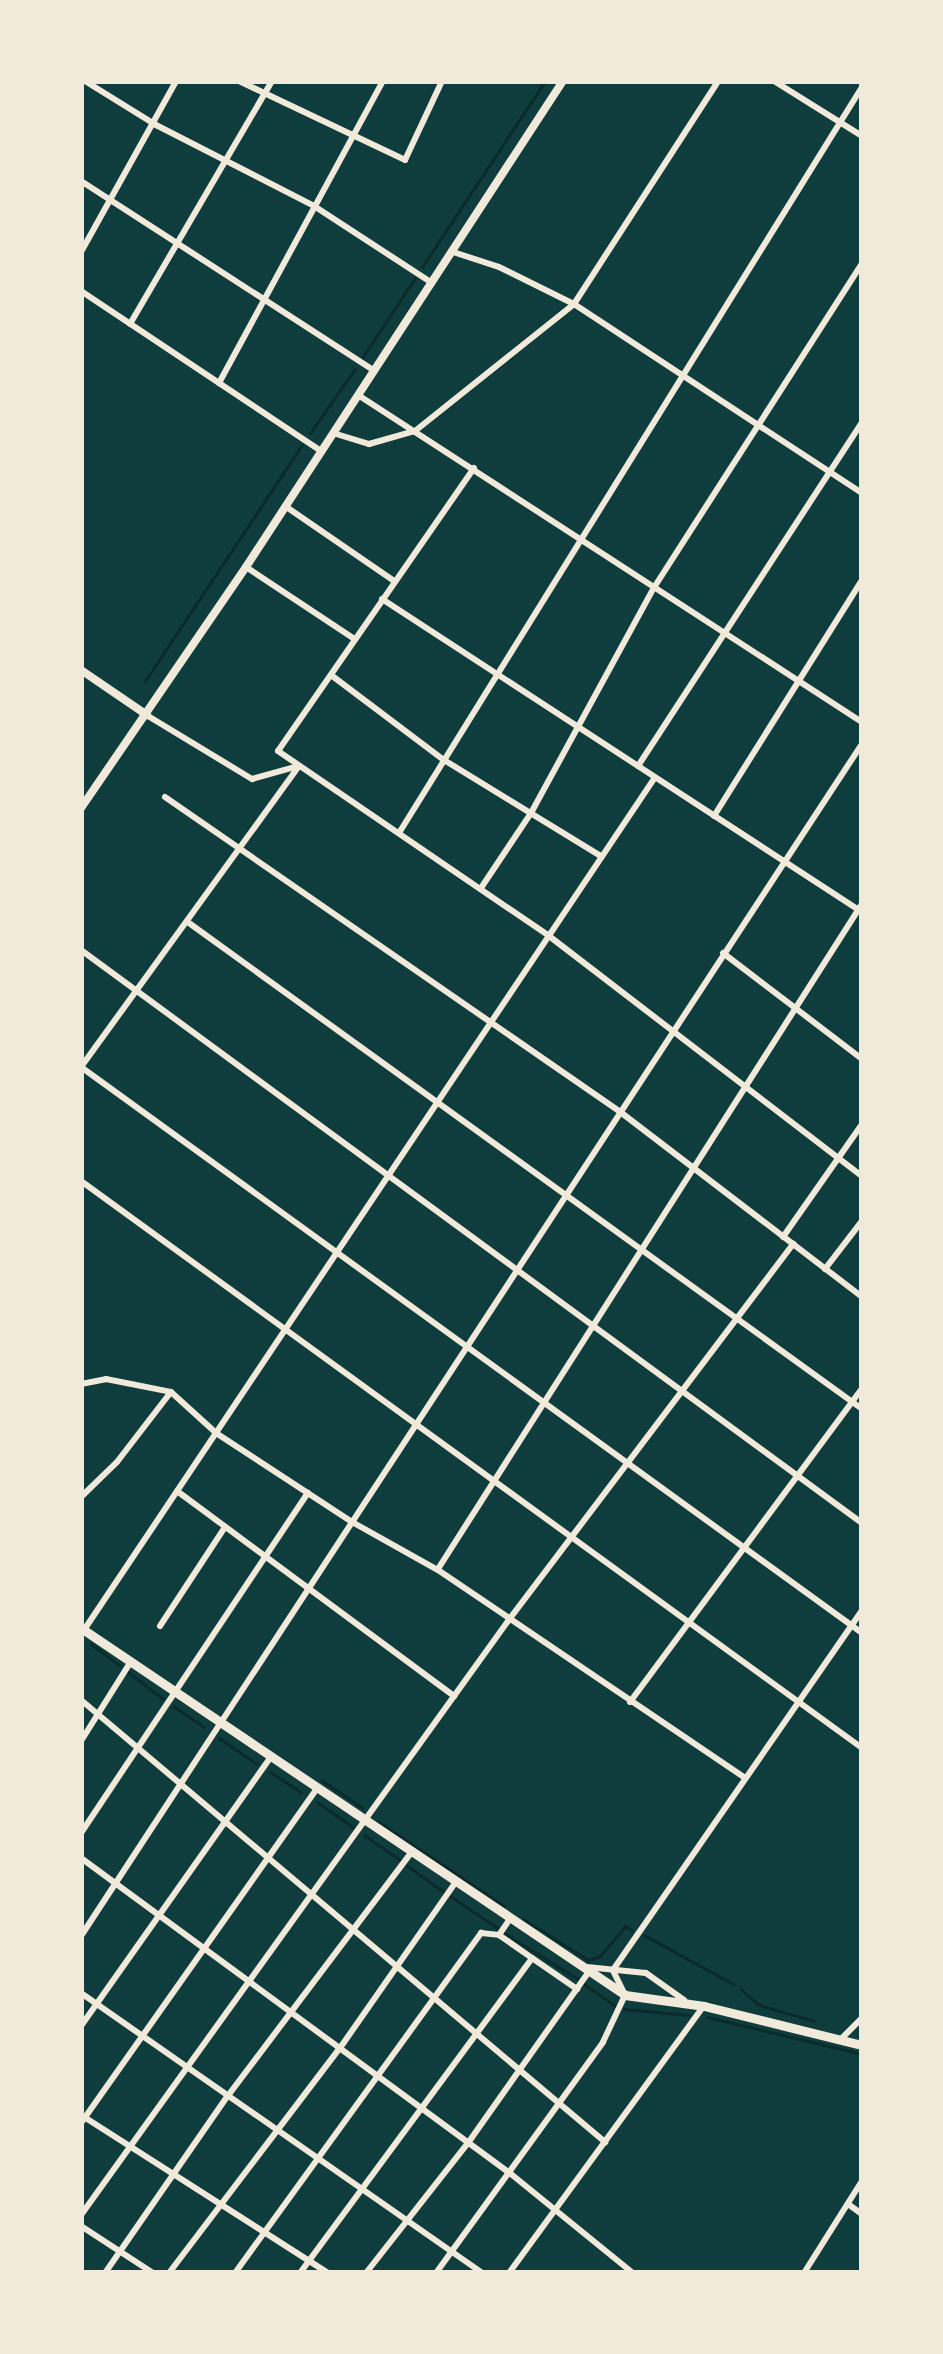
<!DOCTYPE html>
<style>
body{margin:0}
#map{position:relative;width:943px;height:2354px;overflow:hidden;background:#0f3d3e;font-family:Commissioner,sans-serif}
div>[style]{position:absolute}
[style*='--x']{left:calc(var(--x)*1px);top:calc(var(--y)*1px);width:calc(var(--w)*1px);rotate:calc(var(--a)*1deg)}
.stream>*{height:3px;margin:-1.5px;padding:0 1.5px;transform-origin:1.5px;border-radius:1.5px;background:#0a2a2b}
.minor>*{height:6px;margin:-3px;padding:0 3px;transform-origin:3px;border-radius:3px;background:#f1e9da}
.tertiary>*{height:8px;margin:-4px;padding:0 4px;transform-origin:4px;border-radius:4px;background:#f1e9da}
.primary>*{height:9px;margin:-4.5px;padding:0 4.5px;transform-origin:4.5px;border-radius:4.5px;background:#f1e9da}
span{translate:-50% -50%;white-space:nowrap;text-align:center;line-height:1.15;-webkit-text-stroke:9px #f1e9da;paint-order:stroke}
.frame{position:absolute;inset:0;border:84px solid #f1e9da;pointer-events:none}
</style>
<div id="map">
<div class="stream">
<div style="--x:422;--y:267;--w:223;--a:-56.5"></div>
<div style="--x:362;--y:358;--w:96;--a:-56.5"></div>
<div style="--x:310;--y:433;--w:78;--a:-54.9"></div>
<div style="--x:145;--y:681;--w:283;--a:-56.4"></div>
<div style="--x:91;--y:1644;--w:36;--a:37"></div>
<div style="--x:128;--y:1672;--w:44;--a:37.6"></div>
<div style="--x:173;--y:1706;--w:37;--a:34"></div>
<div style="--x:219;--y:1738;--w:46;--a:34.4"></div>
<div style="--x:270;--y:1772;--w:37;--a:33"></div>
<div style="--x:321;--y:1780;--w:50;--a:33.7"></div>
<div style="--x:317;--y:1802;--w:45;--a:35.1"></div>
<div style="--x:377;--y:1821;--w:153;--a:33.8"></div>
<div style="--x:364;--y:1835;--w:44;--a:34.8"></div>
<div style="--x:406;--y:1865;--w:47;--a:35.4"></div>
<div style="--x:450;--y:1896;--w:59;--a:34"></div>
<div style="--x:523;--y:1919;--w:77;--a:32.2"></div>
<div style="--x:588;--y:1960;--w:13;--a:-18"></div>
<div style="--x:600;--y:1956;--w:39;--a:-50"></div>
<div style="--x:625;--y:1926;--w:8;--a:30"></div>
<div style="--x:504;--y:1933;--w:87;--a:31.9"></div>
<div style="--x:644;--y:1935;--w:102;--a:28.8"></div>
<div style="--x:584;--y:1984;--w:39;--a:35"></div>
<div style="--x:741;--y:1989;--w:24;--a:42"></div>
<div style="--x:759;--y:2005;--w:57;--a:16.2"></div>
<div style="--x:624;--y:2009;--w:65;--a:5.3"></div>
<div style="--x:707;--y:2017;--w:159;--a:13.4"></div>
</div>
<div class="minor">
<div style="--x:85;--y:81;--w:84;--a:31.8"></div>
<div style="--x:156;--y:125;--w:178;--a:27.1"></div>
<div style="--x:314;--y:206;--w:141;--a:33.1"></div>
<div style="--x:239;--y:81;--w:184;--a:25.4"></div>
<div style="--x:405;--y:160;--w:87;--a:-64.9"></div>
<div style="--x:774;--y:81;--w:104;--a:32"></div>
<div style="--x:81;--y:181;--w:348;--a:32.9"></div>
<div style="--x:81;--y:252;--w:196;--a:-60.9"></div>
<div style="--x:453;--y:252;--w:48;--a:18.1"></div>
<div style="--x:499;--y:267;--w:84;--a:26.3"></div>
<div style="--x:574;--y:304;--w:344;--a:33.3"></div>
<div style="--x:81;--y:291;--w:288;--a:33.7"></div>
<div style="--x:130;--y:324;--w:281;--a:-59.7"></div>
<div style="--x:219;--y:383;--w:344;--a:-61.5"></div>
<div style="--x:358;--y:395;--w:601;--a:32.98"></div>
<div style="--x:333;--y:433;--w:38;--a:17"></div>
<div style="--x:369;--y:444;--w:48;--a:-15.8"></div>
<div style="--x:415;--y:431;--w:203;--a:-38.6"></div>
<div style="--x:574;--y:304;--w:265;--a:-57.1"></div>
<div style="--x:474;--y:468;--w:344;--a:124.7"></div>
<div style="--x:278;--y:751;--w:328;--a:34.3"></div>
<div style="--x:549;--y:936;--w:394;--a:37.5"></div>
<div style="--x:285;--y:506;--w:132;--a:34.5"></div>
<div style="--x:246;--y:567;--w:128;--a:33.6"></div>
<div style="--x:382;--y:599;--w:573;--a:33.11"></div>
<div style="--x:331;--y:675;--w:141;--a:37"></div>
<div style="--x:444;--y:760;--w:185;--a:31.5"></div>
<div style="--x:148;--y:716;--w:122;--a:31.2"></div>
<div style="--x:252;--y:779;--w:45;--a:-15.6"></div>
<div style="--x:638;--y:766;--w:411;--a:-56.9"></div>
<div style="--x:165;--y:797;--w:552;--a:34.67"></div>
<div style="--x:619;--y:1111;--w:306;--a:37.4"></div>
<div style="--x:714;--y:816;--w:279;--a:-57.9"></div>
<div style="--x:399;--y:833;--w:878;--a:-58.17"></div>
<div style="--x:481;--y:888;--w:90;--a:-56.3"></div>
<div style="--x:531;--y:813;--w:259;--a:-61.4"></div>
<div style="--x:655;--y:586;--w:383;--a:-57.3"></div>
<div style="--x:189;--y:923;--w:830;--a:35.83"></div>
<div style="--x:81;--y:950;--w:969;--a:36.27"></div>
<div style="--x:723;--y:953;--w:175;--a:37.3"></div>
<div style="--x:81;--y:1067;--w:965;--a:35.93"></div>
<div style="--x:81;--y:1067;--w:372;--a:-54.1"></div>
<div style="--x:81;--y:1181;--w:965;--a:35.98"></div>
<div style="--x:783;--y:1237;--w:138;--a:-55"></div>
<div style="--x:825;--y:1269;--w:61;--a:-52.4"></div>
<div style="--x:81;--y:1384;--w:25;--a:-11"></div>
<div style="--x:106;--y:1379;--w:66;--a:11.3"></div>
<div style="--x:177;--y:1491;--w:345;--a:36.5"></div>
<div style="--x:81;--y:1497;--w:50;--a:-44.2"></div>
<div style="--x:117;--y:1462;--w:88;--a:-52.4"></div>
<div style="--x:171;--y:1392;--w:61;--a:42.3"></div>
<div style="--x:216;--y:1433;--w:163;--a:33.2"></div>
<div style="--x:352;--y:1522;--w:98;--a:29.2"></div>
<div style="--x:438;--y:1570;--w:371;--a:34.1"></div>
<div style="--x:438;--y:1569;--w:789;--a:-57.48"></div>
<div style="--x:160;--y:1626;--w:118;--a:-56.7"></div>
<div style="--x:84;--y:1630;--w:1024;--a:-56.19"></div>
<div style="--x:81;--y:1700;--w:686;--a:40.15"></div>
<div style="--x:630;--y:1702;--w:390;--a:-53.5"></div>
<div style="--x:81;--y:1741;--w:92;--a:-57.9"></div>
<div style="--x:81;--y:1833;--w:409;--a:-56.3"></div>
<div style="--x:81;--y:1858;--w:534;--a:36.31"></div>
<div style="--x:511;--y:2174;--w:157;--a:39.1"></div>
<div style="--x:499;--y:1935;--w:40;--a:34.9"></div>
<div style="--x:81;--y:1936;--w:1425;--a:-56.77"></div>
<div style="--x:587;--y:1967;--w:59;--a:5.8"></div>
<div style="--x:646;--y:1973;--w:47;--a:35.4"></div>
<div style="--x:81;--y:1993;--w:490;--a:34.9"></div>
<div style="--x:81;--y:2026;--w:328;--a:-54.8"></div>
<div style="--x:842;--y:2038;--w:28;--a:-45"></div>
<div style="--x:81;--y:2115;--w:293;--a:32.6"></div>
<div style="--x:81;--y:2123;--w:409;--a:-54.8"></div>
<div style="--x:848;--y:2204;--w:17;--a:36"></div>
<div style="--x:81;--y:2215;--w:732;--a:-54.29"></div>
<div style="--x:508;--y:1621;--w:473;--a:-52.9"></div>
<div style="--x:81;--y:2226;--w:86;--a:33.1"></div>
<div style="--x:105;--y:2273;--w:214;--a:-55.3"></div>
<div style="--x:227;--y:2097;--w:306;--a:-53"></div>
<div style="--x:169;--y:2273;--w:283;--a:-52.8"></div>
<div style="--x:340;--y:2048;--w:201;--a:-55.1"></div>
<div style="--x:235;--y:2273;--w:420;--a:-54.1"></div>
<div style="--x:481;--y:1933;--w:18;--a:6"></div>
<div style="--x:499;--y:1935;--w:18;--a:-56"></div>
<div style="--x:300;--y:2273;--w:391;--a:-53.6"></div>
<div style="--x:532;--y:1958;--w:55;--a:34.6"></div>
<div style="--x:366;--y:2273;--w:165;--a:-51.9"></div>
<div style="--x:468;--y:2143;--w:208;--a:-54.8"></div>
<div style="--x:436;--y:2273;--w:285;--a:-54.1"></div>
<div style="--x:603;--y:2042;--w:52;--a:-64.9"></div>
<div style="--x:625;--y:1995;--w:28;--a:-116"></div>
<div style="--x:613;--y:1970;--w:437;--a:-55.3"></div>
<div style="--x:509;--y:2273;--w:331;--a:-53.9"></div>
<div style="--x:804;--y:2273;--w:109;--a:-57.8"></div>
</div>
<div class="tertiary">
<div style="--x:81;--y:670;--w:80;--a:34.3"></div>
<div style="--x:81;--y:808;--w:292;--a:-55.6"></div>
<div style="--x:246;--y:567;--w:580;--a:-56.89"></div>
</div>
<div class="primary">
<div style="--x:81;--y:1628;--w:656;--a:34"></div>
<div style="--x:625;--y:1995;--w:80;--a:7.9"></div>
<div style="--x:704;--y:2006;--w:163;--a:13.9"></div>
</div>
<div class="frame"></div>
</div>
